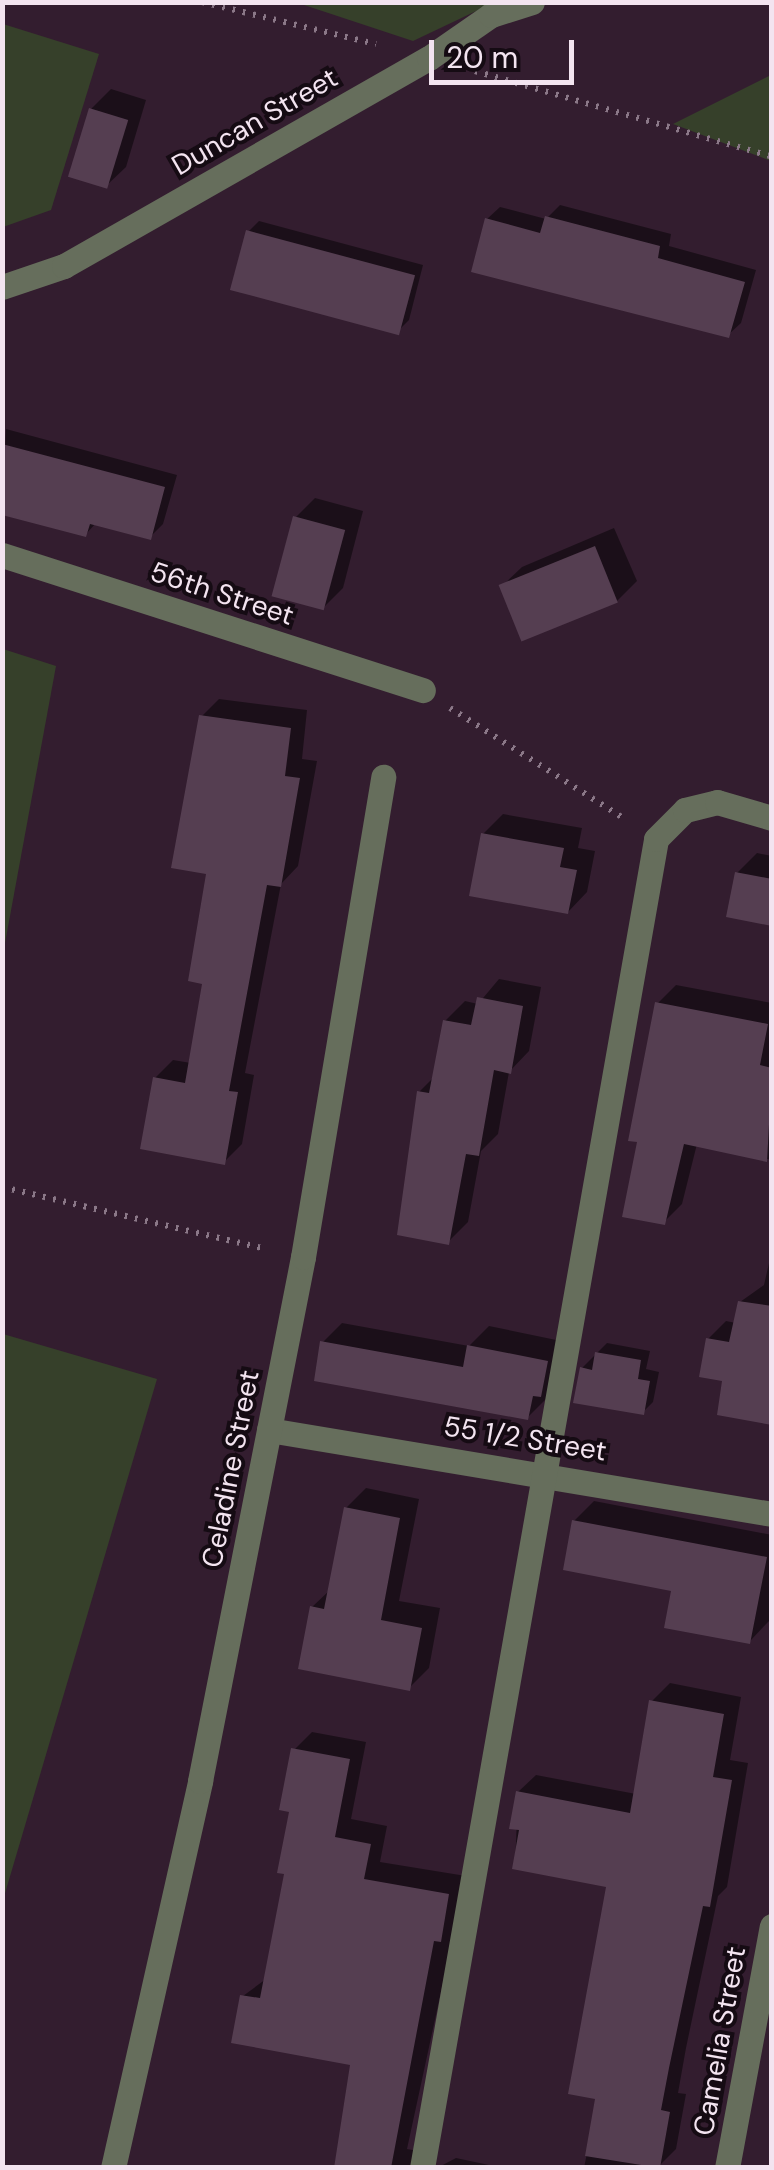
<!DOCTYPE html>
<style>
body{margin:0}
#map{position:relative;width:774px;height:2170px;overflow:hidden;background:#331d2f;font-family:"DM Sans",sans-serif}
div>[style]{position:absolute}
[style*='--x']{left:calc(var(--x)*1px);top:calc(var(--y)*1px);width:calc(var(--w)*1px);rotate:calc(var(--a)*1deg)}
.green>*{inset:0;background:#36402a}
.shadow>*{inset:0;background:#0007}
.building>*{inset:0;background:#553e51;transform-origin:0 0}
.path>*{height:6px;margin-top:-3px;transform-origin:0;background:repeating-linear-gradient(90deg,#8b7888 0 2.5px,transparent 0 10.5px)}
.minor>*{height:25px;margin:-12.5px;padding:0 12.5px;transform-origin:12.5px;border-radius:12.5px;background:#666e5c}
span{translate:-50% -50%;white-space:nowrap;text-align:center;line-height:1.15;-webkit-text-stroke:8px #150b13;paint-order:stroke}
.street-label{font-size:28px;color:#f3e4f0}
.frame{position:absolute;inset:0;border:5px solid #f3e4f0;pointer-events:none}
.scale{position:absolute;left:429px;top:40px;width:145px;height:45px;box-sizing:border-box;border:5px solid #f3e4f0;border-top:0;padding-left:12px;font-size:30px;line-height:35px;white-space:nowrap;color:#f3e4f0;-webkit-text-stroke:8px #150b13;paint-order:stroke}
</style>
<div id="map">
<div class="green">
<div style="clip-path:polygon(298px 3px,493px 3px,413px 41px)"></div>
<div style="clip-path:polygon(3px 24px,99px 54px,51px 210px,3px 227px)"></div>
<div style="clip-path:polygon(771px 75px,771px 161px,673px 124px)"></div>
<div style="clip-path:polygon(3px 649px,56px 666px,3px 954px,2px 649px)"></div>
<div style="clip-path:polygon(3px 1334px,157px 1379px,3px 1900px,2px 1334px)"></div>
</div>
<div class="shadow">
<div style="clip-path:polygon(111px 89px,146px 100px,126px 167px,106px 186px,91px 109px)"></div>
<div style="clip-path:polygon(560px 205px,671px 234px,669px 246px,756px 270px,741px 323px,728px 335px,487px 219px,500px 207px,546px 219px)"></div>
<div style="clip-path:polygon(259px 221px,423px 265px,409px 320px,399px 330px,249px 231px)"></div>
<div style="clip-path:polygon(6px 429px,177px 475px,163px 524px,150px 537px,96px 523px,86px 534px,2px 512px)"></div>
<div style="clip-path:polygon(315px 498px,363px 511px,343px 588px,324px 607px,295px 518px)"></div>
<div style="clip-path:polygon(614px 528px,637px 581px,617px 601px,502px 586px,522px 567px)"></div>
<div style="clip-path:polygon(219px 699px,307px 710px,302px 759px,317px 761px,298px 866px,281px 884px,245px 1073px,254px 1075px,242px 1144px,224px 1162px,155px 1078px,173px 1060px,191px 1063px,205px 982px,209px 872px,201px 717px)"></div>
<div style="clip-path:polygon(503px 814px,582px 828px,578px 848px,595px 851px,587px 892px,568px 912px,483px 834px)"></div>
<div style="clip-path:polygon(757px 853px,772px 856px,772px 923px,737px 873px)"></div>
<div style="clip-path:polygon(499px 979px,541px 987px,529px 1051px,509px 1072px,498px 1134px,481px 1151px,468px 1222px,448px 1242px,419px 1092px,435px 1076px,445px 1021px,465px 1001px,478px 1004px)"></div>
<div style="clip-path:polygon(676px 985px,772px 1003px,772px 1160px,697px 1144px,682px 1204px,664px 1222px,640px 1140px,658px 1003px)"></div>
<div style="clip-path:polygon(772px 1250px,772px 1422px,725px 1379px,708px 1339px,726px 1321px,736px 1323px,740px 1302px,764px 1285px)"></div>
<div style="clip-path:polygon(342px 1323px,469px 1346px,489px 1326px,566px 1342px,547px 1398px,528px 1417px,323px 1342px)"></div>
<div style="clip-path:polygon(607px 1343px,650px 1351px,646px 1369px,659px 1372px,653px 1402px,643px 1412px,582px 1368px)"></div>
<div style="clip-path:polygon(366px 1488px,419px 1499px,399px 1601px,440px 1608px,429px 1668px,409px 1688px,312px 1607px,331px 1589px,346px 1508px)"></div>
<div style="clip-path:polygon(594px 1501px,772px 1535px,769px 1621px,750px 1641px,574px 1521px)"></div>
<div style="clip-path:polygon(670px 1683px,741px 1697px,730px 1760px,748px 1763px,727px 1887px,718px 1896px,686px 2048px,678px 2093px,686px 2094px,676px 2149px,658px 2167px,584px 2168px,598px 2097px,609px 1885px,515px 1867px,518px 1792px,536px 1775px,636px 1794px,652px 1701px)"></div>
<div style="clip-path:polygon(312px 1732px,366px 1742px,351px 1819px,387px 1826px,380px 1862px,466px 1876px,407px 2149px,424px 2152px,437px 2168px,335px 2168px,353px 2063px,243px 1996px,266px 1979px,287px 1872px,294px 1750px)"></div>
<div style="clip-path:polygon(456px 2158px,503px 2168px,437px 2168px)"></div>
</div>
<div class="building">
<div style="left:89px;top:108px;width:41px;height:72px;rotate:17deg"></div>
<div style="clip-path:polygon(545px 216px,660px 246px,658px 258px,745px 282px,729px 338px,471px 272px,485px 218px,540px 233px)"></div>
<div style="left:246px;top:230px;width:175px;height:62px;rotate:15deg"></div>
<div style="clip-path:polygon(2px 444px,165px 487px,151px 540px,90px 524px,86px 537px,2px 515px)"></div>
<div style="left:293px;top:516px;width:54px;height:83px;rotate:15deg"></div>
<div style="left:595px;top:546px;width:61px;height:104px;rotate:68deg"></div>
<div style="clip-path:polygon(199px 715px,291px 728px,285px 776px,300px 778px,281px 887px,267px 885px,229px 1091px,238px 1092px,225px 1165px,140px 1149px,153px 1077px,185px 1083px,202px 984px,188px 981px,206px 874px,171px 868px)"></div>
<div style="clip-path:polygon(481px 833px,564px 848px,560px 867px,577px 870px,568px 914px,469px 896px)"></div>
<div style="clip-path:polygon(735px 872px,772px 879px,772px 926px,726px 917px)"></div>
<div style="clip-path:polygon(477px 997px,523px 1006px,511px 1074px,494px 1070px,479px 1156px,466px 1154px,449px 1245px,397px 1235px,417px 1091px,429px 1093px,443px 1020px,471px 1025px)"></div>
<div style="clip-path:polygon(655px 1002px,768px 1024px,760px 1065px,772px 1068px,767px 1162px,684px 1144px,665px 1225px,622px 1217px,637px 1142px,628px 1141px)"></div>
<div style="clip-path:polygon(738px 1301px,772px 1306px,772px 1425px,717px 1415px,722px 1381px,699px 1377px,706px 1338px,729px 1342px)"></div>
<div style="clip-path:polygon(320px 1341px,463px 1367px,467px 1345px,548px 1361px,541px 1397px,533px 1396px,528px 1420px,314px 1381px)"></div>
<div style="clip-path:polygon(595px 1352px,641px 1360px,638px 1379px,650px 1381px,644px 1415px,573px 1403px,580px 1367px,592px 1370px)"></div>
<div style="clip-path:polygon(344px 1507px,400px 1518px,381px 1620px,422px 1628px,410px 1691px,298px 1669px,310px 1606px,324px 1609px)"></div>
<div style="clip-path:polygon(572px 1520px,767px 1557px,750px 1644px,664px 1628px,671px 1591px,563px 1570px)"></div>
<div style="clip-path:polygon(649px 1700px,724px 1714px,713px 1777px,732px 1780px,710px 1907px,703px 1906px,669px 2068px,661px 2110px,670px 2112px,660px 2168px,585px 2156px,595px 2099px,568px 2094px,606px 1887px,512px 1869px,519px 1830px,509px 1829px,516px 1791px,630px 1813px)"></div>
<div style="clip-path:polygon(291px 1748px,350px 1759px,335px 1837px,371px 1844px,364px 1879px,449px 1894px,441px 1942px,434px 1941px,391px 2168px,334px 2168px,350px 2065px,231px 2043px,240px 1995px,260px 1998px,284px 1874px,277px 1873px,289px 1812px,279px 1810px)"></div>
</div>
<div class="path">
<div style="--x:202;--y:2;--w:179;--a:13.6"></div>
<div style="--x:475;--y:71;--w:309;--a:16.1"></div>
<div style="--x:450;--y:708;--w:207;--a:32.4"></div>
<div style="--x:2;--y:1187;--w:272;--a:13.2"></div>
</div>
<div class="minor">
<div style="--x:2;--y:287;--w:65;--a:-18.7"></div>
<div style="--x:64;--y:266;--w:420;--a:-29.7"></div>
<div style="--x:429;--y:58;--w:75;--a:-34.7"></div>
<div style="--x:491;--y:15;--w:43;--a:-17.6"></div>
<div style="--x:2;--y:555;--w:442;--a:17.8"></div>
<div style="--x:269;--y:1430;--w:510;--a:9.48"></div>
<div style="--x:113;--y:2168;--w:397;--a:-77.3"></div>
<div style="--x:200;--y:1781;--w:534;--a:-78.88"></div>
<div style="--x:303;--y:1257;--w:487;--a:-80.5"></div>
<div style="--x:422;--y:2168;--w:1349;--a:-80.01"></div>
<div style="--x:656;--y:839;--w:41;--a:-45"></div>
<div style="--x:685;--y:810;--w:33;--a:-14"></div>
<div style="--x:717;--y:802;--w:57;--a:16.2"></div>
<div style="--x:727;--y:2168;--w:246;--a:-79.5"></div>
</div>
<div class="street-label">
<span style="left:255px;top:122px;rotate:-30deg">Duncan Street</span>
<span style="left:222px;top:594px;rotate:18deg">56th Street</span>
<span style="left:525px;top:1439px;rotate:9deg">55 1/2 Street</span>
<span style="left:231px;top:1469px;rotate:-79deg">Celadine Street</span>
<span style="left:720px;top:2041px;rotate:-80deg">Camelia Street</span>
</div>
<div class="frame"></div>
<div class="scale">20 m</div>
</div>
